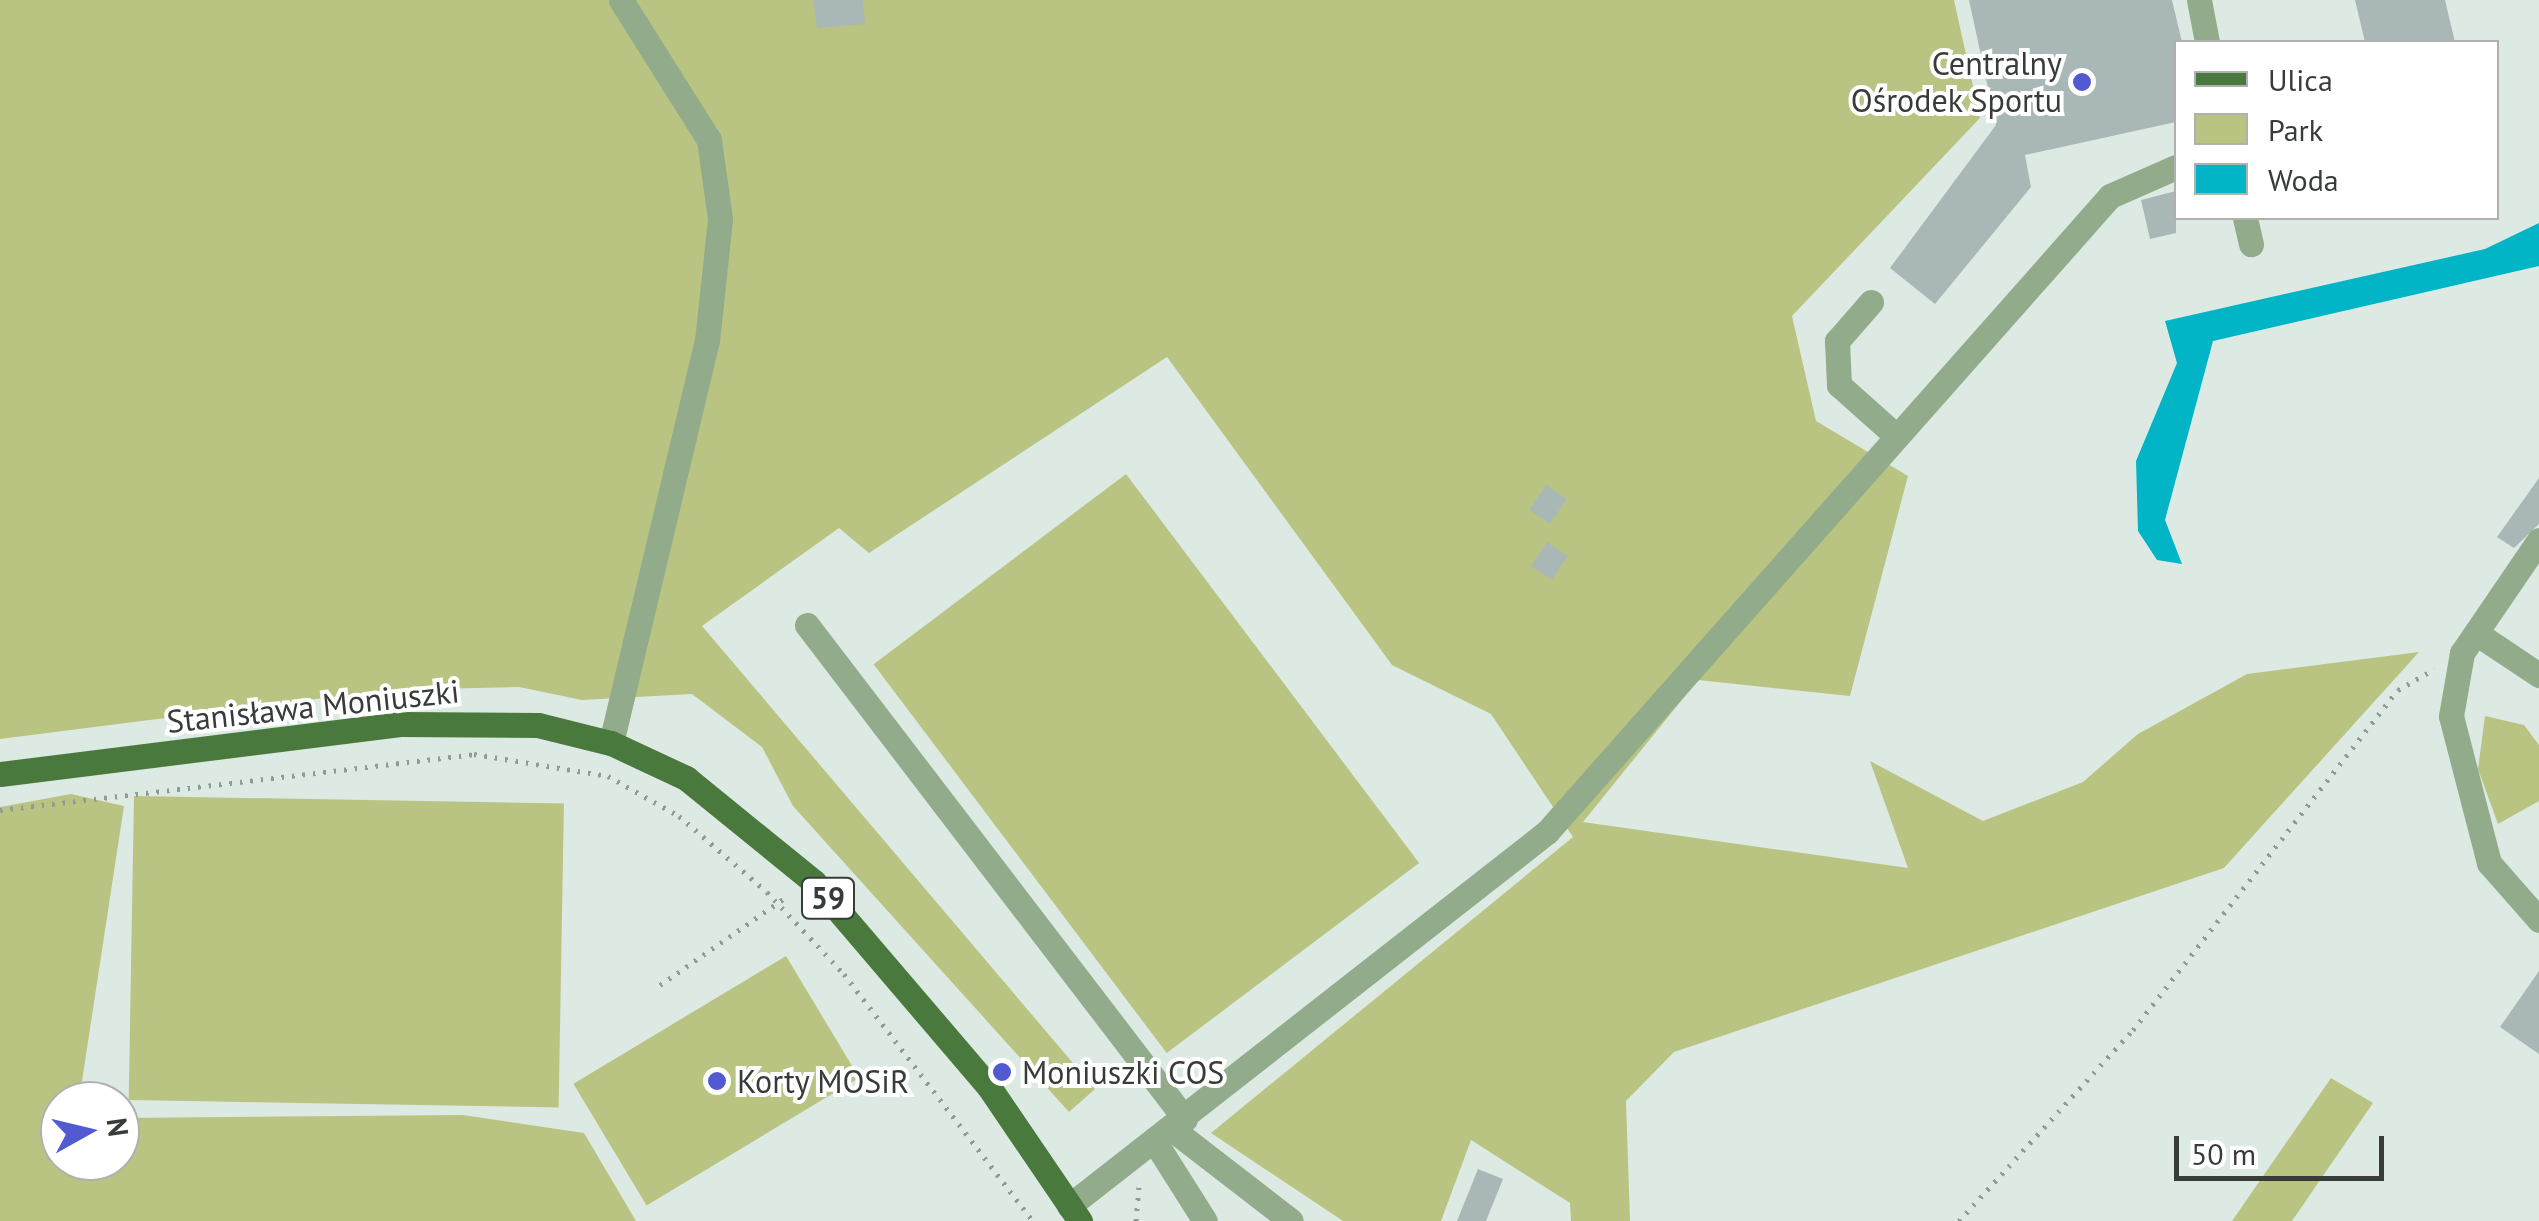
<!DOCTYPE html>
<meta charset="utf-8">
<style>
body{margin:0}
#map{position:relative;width:2539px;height:1221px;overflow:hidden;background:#ddeae3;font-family:"PT Sans",sans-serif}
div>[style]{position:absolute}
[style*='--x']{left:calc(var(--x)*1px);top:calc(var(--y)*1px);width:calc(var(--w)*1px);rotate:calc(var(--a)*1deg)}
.green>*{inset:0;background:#b9c482;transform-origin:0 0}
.water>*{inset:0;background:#01b5c7}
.building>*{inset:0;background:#a9b8b6;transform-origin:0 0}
.path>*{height:5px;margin-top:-2.5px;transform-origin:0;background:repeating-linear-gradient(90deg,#919b95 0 2.5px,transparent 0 10.5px)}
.minor>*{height:25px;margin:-12.5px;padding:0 12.5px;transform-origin:12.5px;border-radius:12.5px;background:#92ac8b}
.major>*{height:25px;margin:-12.5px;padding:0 12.5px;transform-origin:12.5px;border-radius:12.5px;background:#4a793d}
.dots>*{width:28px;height:28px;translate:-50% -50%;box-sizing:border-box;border:5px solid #fff;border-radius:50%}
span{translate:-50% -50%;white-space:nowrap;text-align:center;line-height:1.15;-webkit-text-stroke:8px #fff;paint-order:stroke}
.shield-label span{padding:2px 8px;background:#fff;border:2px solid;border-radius:8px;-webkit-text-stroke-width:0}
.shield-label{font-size:30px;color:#373c39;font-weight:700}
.poi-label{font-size:32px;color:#373c39}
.right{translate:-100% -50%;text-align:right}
.left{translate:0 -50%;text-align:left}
.street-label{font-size:32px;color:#373c39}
.legend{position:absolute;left:2174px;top:40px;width:325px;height:180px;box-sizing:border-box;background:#fff;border:2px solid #afb1b0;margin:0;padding:12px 18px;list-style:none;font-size:30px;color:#373c39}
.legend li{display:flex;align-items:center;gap:20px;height:50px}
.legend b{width:50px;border:2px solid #afb1b0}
.north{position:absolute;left:40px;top:1081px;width:100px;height:100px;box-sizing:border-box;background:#fff;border:2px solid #afb1b0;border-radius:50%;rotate:82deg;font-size:28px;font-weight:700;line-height:40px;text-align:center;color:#373c39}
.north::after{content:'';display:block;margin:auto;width:35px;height:45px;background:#515ad0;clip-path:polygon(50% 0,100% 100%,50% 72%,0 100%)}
.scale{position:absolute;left:2174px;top:1136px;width:210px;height:45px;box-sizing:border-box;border:5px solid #373c39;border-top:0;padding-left:12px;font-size:30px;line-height:35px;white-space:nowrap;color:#373c39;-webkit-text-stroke:8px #fff;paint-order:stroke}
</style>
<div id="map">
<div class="green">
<div style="clip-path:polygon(0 0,1954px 0,1980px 118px,1792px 316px,1816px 421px,1908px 476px,1850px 696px,1698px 680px,1583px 822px,1908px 868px,1870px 761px,1983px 821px,2083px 782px,2138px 734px,2247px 674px,2419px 652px,2224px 868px,1674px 1052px,1626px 1101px,1630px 1221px,1571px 1221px,1570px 1203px,1471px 1140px,1441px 1221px,1343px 1221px,1211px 1133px,1573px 837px,1491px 714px,1392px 665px,1167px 357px,869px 553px,839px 528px,702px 626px,1095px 1089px,1069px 1112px,793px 806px,762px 747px,692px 694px,582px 700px,519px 687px,387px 690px,0 739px)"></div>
<div style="left:1126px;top:474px;width:487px;height:316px;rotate:53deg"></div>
<div style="clip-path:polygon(2485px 716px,2524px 725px,2539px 745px,2539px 801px,2498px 824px,2478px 769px)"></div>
<div style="clip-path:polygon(71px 794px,124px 806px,79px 1101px,60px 1101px,60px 1161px,120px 1161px,120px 1118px,463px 1115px,584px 1133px,636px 1221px,0 1221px,0 807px)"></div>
<div style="left:134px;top:796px;width:430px;height:304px;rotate:1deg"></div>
<div style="left:786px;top:956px;width:142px;height:248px;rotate:59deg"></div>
<div style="clip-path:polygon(2331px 1078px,2373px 1103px,2292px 1221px,2232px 1221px)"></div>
</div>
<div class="water">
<div style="clip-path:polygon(2539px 223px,2539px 266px,2213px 341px,2165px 520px,2182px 564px,2157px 560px,2138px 531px,2136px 461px,2177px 363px,2165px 321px,2485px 249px)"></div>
</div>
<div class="building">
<div style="clip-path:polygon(813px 0,863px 0,865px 24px,817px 28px)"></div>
<div style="clip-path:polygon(1969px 0,2172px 0,2182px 42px,2176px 122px,2025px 155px,2031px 187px,1935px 304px,1890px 268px,1996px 125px)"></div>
<div style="clip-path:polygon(2355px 0,2445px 0,2455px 42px,2365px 42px)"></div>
<div style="clip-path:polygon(2176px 191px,2176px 233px,2150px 239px,2141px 200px)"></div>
<div style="clip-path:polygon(2539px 478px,2539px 524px,2514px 548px,2497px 537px)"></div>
<div style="left:1546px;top:485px;width:25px;height:30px;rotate:34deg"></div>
<div style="left:1547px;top:542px;width:25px;height:29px;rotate:34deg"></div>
<div style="clip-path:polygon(2539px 971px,2539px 1054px,2500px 1027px)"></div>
<div style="clip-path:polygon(1478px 1169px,1503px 1179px,1486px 1221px,1457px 1221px)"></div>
</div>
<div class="path">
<div style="--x:0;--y:810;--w:477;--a:-6.7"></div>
<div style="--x:474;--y:754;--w:136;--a:9.3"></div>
<div style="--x:608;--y:776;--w:81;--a:29.4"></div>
<div style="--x:679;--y:816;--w:116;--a:40.8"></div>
<div style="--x:767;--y:892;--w:112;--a:46.8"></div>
<div style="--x:844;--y:974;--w:311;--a:52.6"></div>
<div style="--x:660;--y:985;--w:157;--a:-34.9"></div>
<div style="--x:1136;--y:1221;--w:35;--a:-85"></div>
<div style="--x:1959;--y:1221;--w:258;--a:-47.7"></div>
<div style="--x:2133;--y:1030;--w:431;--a:-52.1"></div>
<div style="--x:2398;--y:690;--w:42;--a:-30.3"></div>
</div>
<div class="minor">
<div style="--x:2199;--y:0;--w:43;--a:79.2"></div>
<div style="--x:2245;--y:218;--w:27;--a:77"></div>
<div style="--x:1871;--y:302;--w:52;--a:131.1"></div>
<div style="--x:1837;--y:341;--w:44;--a:87.4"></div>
<div style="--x:1839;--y:385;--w:74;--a:41.7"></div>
<div style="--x:2539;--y:540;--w:137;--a:124.3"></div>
<div style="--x:2462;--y:653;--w:64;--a:99.9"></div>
<div style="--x:2451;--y:716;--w:152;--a:75.5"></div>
<div style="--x:2489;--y:863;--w:76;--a:48.7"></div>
<div style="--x:807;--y:625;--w:622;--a:52.58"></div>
<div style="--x:2476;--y:633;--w:76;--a:33.7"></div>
<div style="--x:611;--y:743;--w:413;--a:-76.6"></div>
<div style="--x:707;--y:341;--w:123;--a:-83.9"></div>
<div style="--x:720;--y:219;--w:80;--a:-97.9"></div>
<div style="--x:709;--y:140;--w:165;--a:-122.2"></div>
<div style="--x:1172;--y:1129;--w:150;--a:37.7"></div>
<div style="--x:1155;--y:1142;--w:93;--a:57.7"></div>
<div style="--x:1069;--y:1206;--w:607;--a:-38.04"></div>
<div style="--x:1547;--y:832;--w:849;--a:-48.48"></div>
<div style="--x:2110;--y:196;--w:72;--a:-23.7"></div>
</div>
<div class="major">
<div style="--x:0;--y:774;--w:403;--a:-7.1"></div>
<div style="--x:400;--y:724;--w:138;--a:0.4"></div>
<div style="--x:538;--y:725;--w:75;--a:13.9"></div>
<div style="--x:611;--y:743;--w:83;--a:25"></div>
<div style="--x:686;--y:778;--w:165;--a:39.1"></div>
<div style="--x:814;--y:882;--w:270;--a:49.5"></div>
<div style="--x:989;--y:1087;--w:162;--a:55.8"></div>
</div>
<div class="dots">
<div style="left:2082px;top:82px;background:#515ad0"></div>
<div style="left:1002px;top:1072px;background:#515ad0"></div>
<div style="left:717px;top:1081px;background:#515ad0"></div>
</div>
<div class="shield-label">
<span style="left:828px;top:898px">59</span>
</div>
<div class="poi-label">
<span class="right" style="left:2062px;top:82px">Centralny<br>Ośrodek Sportu</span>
<span class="left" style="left:1022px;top:1072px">Moniuszki COS</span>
<span class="left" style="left:737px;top:1081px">Korty MOSiR</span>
</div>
<div class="street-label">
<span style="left:313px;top:706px;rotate:-6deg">Stanisława Moniuszki</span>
</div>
<ul class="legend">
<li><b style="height:12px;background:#4a793d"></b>Ulica</li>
<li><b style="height:28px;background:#b9c482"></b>Park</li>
<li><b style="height:28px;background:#01b5c7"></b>Woda</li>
</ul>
<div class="north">N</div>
<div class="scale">50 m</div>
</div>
